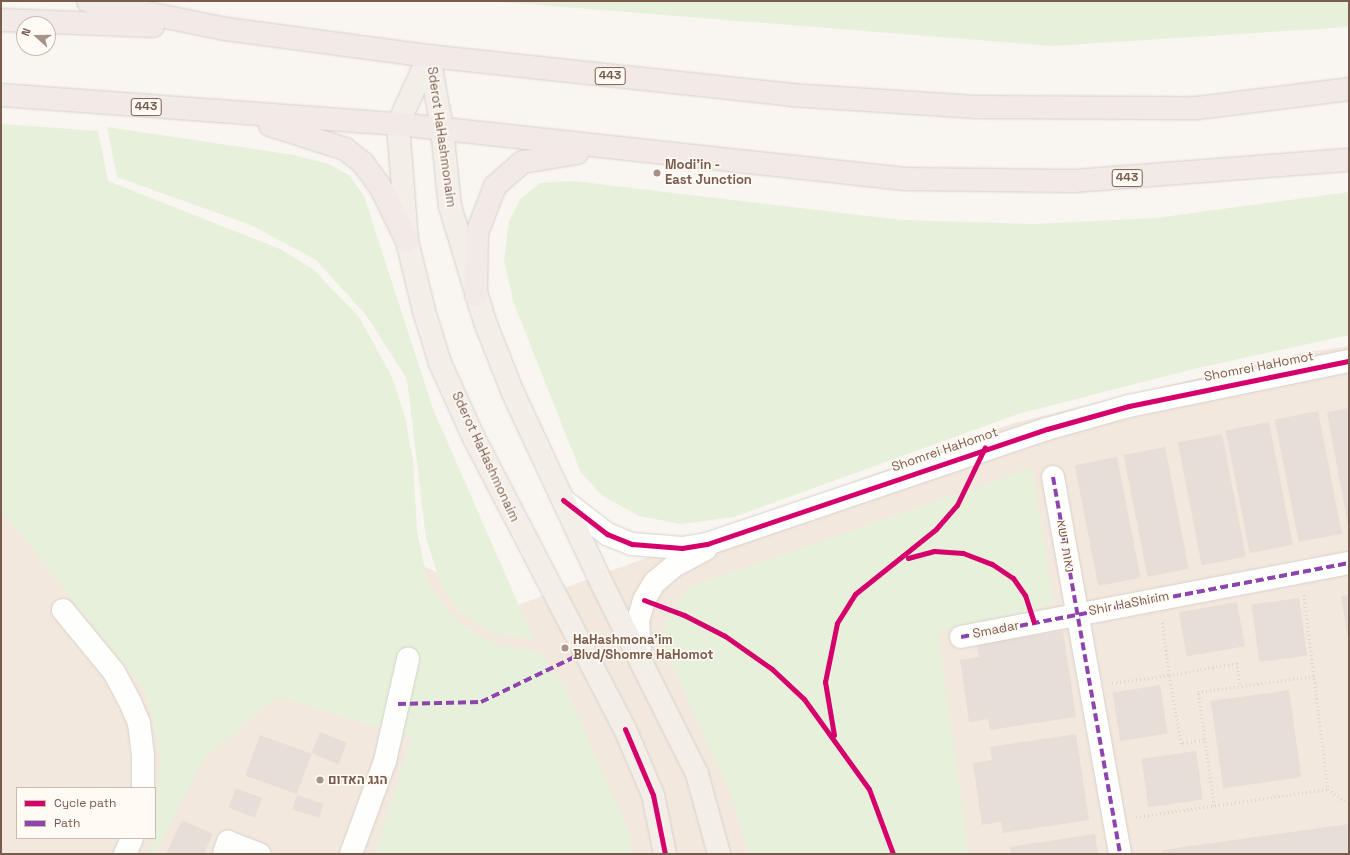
<!DOCTYPE html>
<meta charset="utf-8">
<style>
body{margin:0}
#map{position:relative;width:1350px;height:855px;overflow:hidden;background:#f9f5f0;font-family:"Space Grotesk",Heebo,sans-serif}
div>[style]{position:absolute}
[style*='--x']{left:calc(var(--x)*1px);top:calc(var(--y)*1px);width:calc(var(--w)*1px);rotate:calc(var(--a)*1deg)}
.residential>*{inset:0;background:#f2e8de}
.green>*{inset:0;background:#e7f0db}
.building>*{inset:0;background:#e6ded7;transform-origin:0 0}
.path>*{height:2.5px;margin-top:-1.25px;transform-origin:0;background:repeating-linear-gradient(90deg,#dcd5d0 0 1px,transparent 0 4px)}
.roads{filter:drop-shadow(0 0 1px #d7d1cb) drop-shadow(0 0 1px #d7d1cb)}
.minor>*{height:22px;margin:-11px;padding:0 11px;transform-origin:11px;border-radius:11px;background:#fefefd}
.major>*{height:22px;margin:-11px;padding:0 11px;transform-origin:11px;border-radius:11px;background:#f3eee8}
.highway>*{height:22px;margin:-11px;padding:0 11px;transform-origin:11px;border-radius:11px;background:#f2eae7}
.quiet>*{height:4px;margin-top:-2px;transform-origin:0;background:repeating-linear-gradient(90deg,#8e44ad 0 8px,transparent 0 12px)}
.cycleway>*{height:5px;margin:-2.5px;padding:0 2.5px;transform-origin:2.5px;border-radius:2.5px;background:#d6006c}
.dots>*{width:11px;height:11px;translate:-50% -50%;box-sizing:border-box;border:2px solid #fffaf3;border-radius:50%}
span{translate:-50% -50%;white-space:nowrap;text-align:center;line-height:1.15;-webkit-text-stroke:3px #fffaf3;paint-order:stroke}
.shield-label span{padding:1px 3px;background:#fffaf3;border:1px solid;border-radius:3px;-webkit-text-stroke-width:0}
.shield-label{font-size:12px;color:#7a5c4d;font-weight:700}
.street-label{font-size:13px;color:#7a5c4d}
.poi-label{font-size:13px;color:#7a5c4d;font-weight:700}
.left{translate:0 -50%;text-align:left}
.frame{position:absolute;inset:0;border:2px solid #7a5c4d;pointer-events:none}
.legend{position:absolute;left:16px;top:787px;width:140px;height:52px;box-sizing:border-box;background:#fffaf3;border:1px solid #cabbb1;margin:0;padding:5px 7px;list-style:none;font-size:12px;color:#7a5c4d}
.legend li{display:flex;align-items:center;gap:8px;height:20px}
.legend b{width:20px;border:1px solid #cabbb1}
.north{position:absolute;left:16px;top:16px;width:40px;height:40px;box-sizing:border-box;background:#fffaf3;border:1px solid #cabbb1;border-radius:50%;rotate:291deg;font-size:11px;font-weight:700;line-height:16px;text-align:center;color:#7a5c4d}
.north::after{content:'';display:block;margin:auto;width:14px;height:18px;background:#a69286;clip-path:polygon(50% 0,100% 100%,50% 72%,0 100%)}
</style>
<div id="map">
<div class="residential">
<div style="clip-path:polygon(evenodd,1349px 346px,1349px 854px,1px 854px,1px 383px,515px 606px,1014px 423px,1302px 353px,1349px 346px,17px 788px,155px 788px,155px 838px,17px 838px,17px 788px)"></div>
</div>
<div class="green">
<div style="clip-path:polygon(489px 1px,1349px 1px,1349px 27px,1051px 46px)"></div>
<div style="clip-path:polygon(1px 124px,98px 131px,108px 181px,280px 249px,313px 269px,359px 317px,392px 377px,405px 417px,413px 460px,417px 531px,428px 584px,461px 625px,498px 645px,541px 652px,567px 690px,629px 832px,634px 854px,375px 854px,412px 738px,278px 696px,204px 758px,155px 854px,149px 854px,155px 838px,160px 751px,145px 691px,1px 510px)"></div>
<div style="clip-path:polygon(107px 127px,294px 155px,328px 164px,349px 175px,364px 196px,433px 409px,534px 640px,492px 633px,457px 610px,441px 585px,426px 538px,407px 379px,366px 315px,316px 260px,251px 225px,117px 177px)"></div>
<div style="clip-path:polygon(573px 181px,902px 220px,1035px 224px,1156px 218px,1349px 192px,1349px 335px,1198px 368px,1021px 413px,734px 517px,681px 524px,639px 516px,603px 496px,581px 473px,513px 301px,504px 260px,509px 221px,521px 198px,540px 183px)"></div>
<div style="clip-path:polygon(1032px 468px,1054px 604px,938px 632px,969px 854px,748px 854px,732px 797px,664px 647px,666px 619px,689px 587px)"></div>
</div>
<div class="building">
<div style="clip-path:polygon(1349px 408px,1349px 525px,1348px 525px,1327px 412px)"></div>
<div style="left:1318px;top:411px;width:125px;height:44px;rotate:79deg"></div>
<div style="left:1269px;top:422px;width:125px;height:44px;rotate:79deg"></div>
<div style="left:1222px;top:434px;width:125px;height:45px;rotate:79deg"></div>
<div style="left:1165px;top:447px;width:124px;height:42px;rotate:79deg"></div>
<div style="left:1117px;top:457px;width:123px;height:43px;rotate:79deg"></div>
<div style="clip-path:polygon(1349px 595px,1349px 638px,1348px 638px,1341px 596px)"></div>
<div style="left:1299px;top:598px;width:58px;height:48px;rotate:82deg"></div>
<div style="left:1237px;top:602px;width:45px;height:59px;rotate:80deg"></div>
<div style="clip-path:polygon(1063px 631px,1076px 717px,990px 730px,988px 719px,969px 722px,960px 660px,979px 657px,977px 644px)"></div>
<div style="left:1160px;top:685px;width:49px;height:48px;rotate:81deg"></div>
<div style="left:1289px;top:690px;width:88px;height:79px;rotate:82deg"></div>
<div style="left:320px;top:732px;width:29px;height:23px;rotate:22deg"></div>
<div style="clip-path:polygon(1076px 734px,1089px 820px,1003px 833px,1001px 822px,982px 825px,973px 763px,992px 760px,990px 747px)"></div>
<div style="left:260px;top:735px;width:55px;height:43px;rotate:20deg"></div>
<div style="left:1196px;top:751px;width:49px;height:55px;rotate:82deg"></div>
<div style="left:236px;top:788px;width:28px;height:21px;rotate:21deg"></div>
<div style="left:297px;top:795px;width:28px;height:15px;rotate:18deg"></div>
<div style="clip-path:polygon(182px 820px,213px 834px,204px 854px,166px 854px)"></div>
<div style="clip-path:polygon(1349px 824px,1349px 854px,1163px 854px,1162px 850px)"></div>
<div style="clip-path:polygon(1095px 834px,1098px 854px,1011px 854px,1010px 847px)"></div>
</div>
<div class="path">
<div style="--x:1304;--y:595;--w:195;--a:82.9"></div>
<div style="--x:1112;--y:683;--w:58;--a:-8"></div>
<div style="--x:1169;--y:675;--w:54;--a:-97.4"></div>
<div style="--x:1204;--y:740;--w:23;--a:170"></div>
<div style="--x:1181;--y:744;--w:70;--a:-99.9"></div>
<div style="--x:1169;--y:675;--w:69;--a:-10"></div>
<div style="--x:1237;--y:663;--w:21;--a:82"></div>
<div style="--x:1214;--y:806;--w:115;--a:-98"></div>
<div style="--x:1198;--y:692;--w:117;--a:-7.9"></div>
<div style="--x:1136;--y:817;--w:194;--a:-8.3"></div>
<div style="--x:1328;--y:789;--w:26;--a:36"></div>
</div>
<div class="roads">
<div class="minor">
<div style="--x:1053;--y:477;--w:383;--a:79.9"></div>
<div style="--x:563;--y:500;--w:56;--a:37.7"></div>
<div style="--x:607;--y:534;--w:27;--a:22"></div>
<div style="--x:632;--y:544;--w:50;--a:4.6"></div>
<div style="--x:682;--y:548;--w:25;--a:-9"></div>
<div style="--x:707;--y:544;--w:359;--a:-18.7"></div>
<div style="--x:1047;--y:429;--w:85;--a:-15.7"></div>
<div style="--x:1129;--y:406;--w:225;--a:-11.6"></div>
<div style="--x:63;--y:610;--w:80;--a:50.6"></div>
<div style="--x:114;--y:672;--w:34;--a:62"></div>
<div style="--x:130;--y:702;--w:23;--a:67"></div>
<div style="--x:139;--y:723;--w:31;--a:83"></div>
<div style="--x:143;--y:754;--w:34;--a:90"></div>
<div style="--x:961;--y:637;--w:395;--a:-10.8"></div>
<div style="--x:640;--y:657;--w:37;--a:-93"></div>
<div style="--x:638;--y:620;--w:21;--a:-73"></div>
<div style="--x:644;--y:600;--w:21;--a:-59"></div>
<div style="--x:655;--y:582;--w:25;--a:-40"></div>
<div style="--x:674;--y:566;--w:36;--a:-28"></div>
<div style="--x:125;--y:854;--w:17;--a:-66"></div>
<div style="--x:224;--y:854;--w:13;--a:-72"></div>
<div style="--x:228;--y:842;--w:34;--a:21"></div>
<div style="--x:351;--y:854;--w:99;--a:-69.9"></div>
<div style="--x:385;--y:761;--w:105;--a:-77.3"></div>
</div>
<div class="major">
<div style="--x:429;--y:56;--w:75;--a:114.5"></div>
<div style="--x:398;--y:124;--w:117;--a:85.6"></div>
<div style="--x:407;--y:241;--w:72;--a:76.3"></div>
<div style="--x:424;--y:311;--w:54;--a:72.9"></div>
<div style="--x:440;--y:363;--w:82;--a:65.6"></div>
<div style="--x:474;--y:438;--w:328;--a:62.6"></div>
<div style="--x:625;--y:729;--w:72;--a:67"></div>
<div style="--x:653;--y:795;--w:60;--a:78.5"></div>
<div style="--x:429;--y:56;--w:74;--a:79.9"></div>
<div style="--x:442;--y:129;--w:77;--a:84.1"></div>
<div style="--x:450;--y:206;--w:121;--a:73.2"></div>
<div style="--x:485;--y:322;--w:76;--a:68.5"></div>
<div style="--x:513;--y:393;--w:211;--a:65"></div>
<div style="--x:602;--y:584;--w:212;--a:63.4"></div>
<div style="--x:697;--y:774;--w:83;--a:74.6"></div>
</div>
<div class="highway">
<div style="--x:88;--y:1;--w:141;--a:11.5"></div>
<div style="--x:226;--y:29;--w:205;--a:7.6"></div>
<div style="--x:429;--y:56;--w:364;--a:6.1"></div>
<div style="--x:791;--y:95;--w:186;--a:3.7"></div>
<div style="--x:977;--y:107;--w:220;--a:0.3"></div>
<div style="--x:1197;--y:108;--w:153;--a:-7.1"></div>
<div style="--x:1;--y:20;--w:152;--a:2.3"></div>
<div style="--x:1;--y:95;--w:398;--a:4.2"></div>
<div style="--x:398;--y:124;--w:510;--a:6.19"></div>
<div style="--x:905;--y:179;--w:169;--a:0.7"></div>
<div style="--x:1074;--y:181;--w:276;--a:-4.4"></div>
<div style="--x:270;--y:125;--w:79;--a:17.7"></div>
<div style="--x:345;--y:149;--w:23;--a:38"></div>
<div style="--x:363;--y:163;--w:29;--a:54"></div>
<div style="--x:380;--y:186;--w:61;--a:63.9"></div>
<div style="--x:476;--y:295;--w:62;--a:-89.1"></div>
<div style="--x:477;--y:233;--w:50;--a:-69"></div>
<div style="--x:495;--y:186;--w:37;--a:-41"></div>
<div style="--x:523;--y:162;--w:55;--a:-9.5"></div>
</div>
</div>
<div class="quiet">
<div style="--x:1053;--y:477;--w:383;--a:79.9"></div>
<div style="--x:961;--y:637;--w:395;--a:-10.8"></div>
<div style="--x:398;--y:704;--w:83;--a:-1.4"></div>
<div style="--x:481;--y:702;--w:115;--a:-25.7"></div>
</div>
<div class="cycleway">
<div style="--x:563;--y:500;--w:56;--a:37.7"></div>
<div style="--x:607;--y:534;--w:27;--a:22"></div>
<div style="--x:632;--y:544;--w:50;--a:4.6"></div>
<div style="--x:682;--y:548;--w:25;--a:-9"></div>
<div style="--x:707;--y:544;--w:359;--a:-18.7"></div>
<div style="--x:1047;--y:429;--w:85;--a:-15.7"></div>
<div style="--x:1129;--y:406;--w:225;--a:-11.6"></div>
<div style="--x:908;--y:558;--w:27;--a:-15"></div>
<div style="--x:934;--y:551;--w:29;--a:4"></div>
<div style="--x:963;--y:553;--w:31;--a:21"></div>
<div style="--x:992;--y:564;--w:25;--a:34"></div>
<div style="--x:1013;--y:578;--w:21;--a:55"></div>
<div style="--x:1025;--y:595;--w:28;--a:72"></div>
<div style="--x:644;--y:600;--w:43;--a:20.6"></div>
<div style="--x:684;--y:615;--w:46;--a:27.1"></div>
<div style="--x:725;--y:636;--w:57;--a:35.1"></div>
<div style="--x:772;--y:669;--w:44;--a:43.2"></div>
<div style="--x:804;--y:699;--w:111;--a:54.2"></div>
<div style="--x:869;--y:789;--w:69;--a:69.7"></div>
<div style="--x:625;--y:729;--w:72;--a:67"></div>
<div style="--x:653;--y:795;--w:60;--a:78.5"></div>
<div style="--x:834;--y:735;--w:54;--a:-99.6"></div>
<div style="--x:825;--y:682;--w:60;--a:-78.5"></div>
<div style="--x:837;--y:623;--w:34;--a:-58"></div>
<div style="--x:855;--y:594;--w:104;--a:-38.7"></div>
<div style="--x:936;--y:529;--w:32;--a:-49"></div>
<div style="--x:957;--y:505;--w:64;--a:-64.2"></div>
</div>
<div class="dots">
<div style="left:657px;top:173px;background:#a69286"></div>
<div style="left:565px;top:648px;background:#a69286"></div>
<div style="left:320px;top:780px;background:#a69286"></div>
</div>
<div class="shield-label">
<span style="left:610px;top:76px">443</span>
<span style="left:146px;top:107px">443</span>
<span style="left:1127px;top:178px">443</span>
</div>
<div class="street-label">
<span style="left:441px;top:137px;rotate:82deg">Sderot HaHashmonaim</span>
<span style="left:1259px;top:367px;rotate:-11deg">Shomrei HaHomot</span>
<span style="left:945px;top:450px;rotate:-19deg">Shomrei HaHomot</span>
<span style="left:485px;top:457px;rotate:65deg">Sderot HaHashmonaim</span>
<span style="left:1065px;top:546px;rotate:80deg">נאות דשא</span>
<span style="left:1129px;top:604px;rotate:-11deg">Shir HaShirim</span>
<span style="left:996px;top:630px;rotate:-11deg">Smadar</span>
</div>
<div class="poi-label">
<span class="left" style="left:665px;top:173px">Modi'in -<br>East Junction</span>
<span class="left" style="left:573px;top:648px">HaHashmona'im<br>Blvd/Shomre HaHomot</span>
<span class="left" style="left:328px;top:780px">הגג האדום</span>
</div>
<div class="frame"></div>
<ul class="legend">
<li><b style="height:5px;background:#d6006c"></b>Cycle path</li>
<li><b style="height:5px;background:#8e44ad"></b>Path</li>
</ul>
<div class="north">N</div>
</div>
